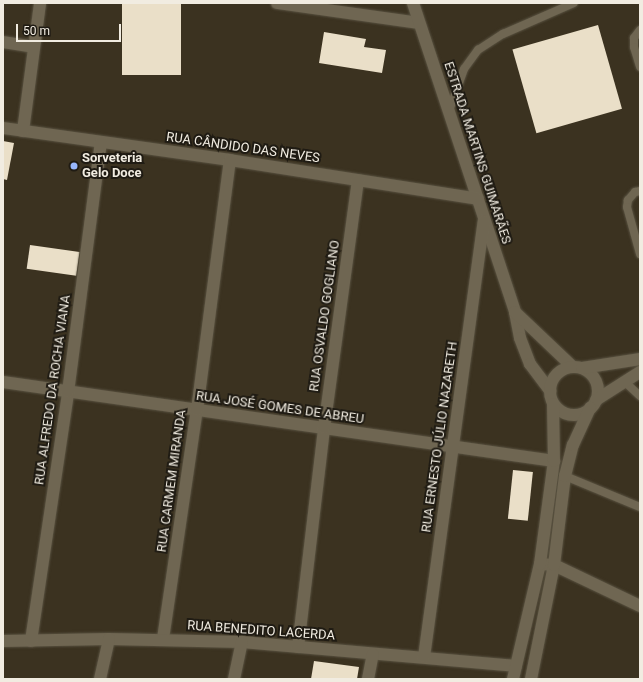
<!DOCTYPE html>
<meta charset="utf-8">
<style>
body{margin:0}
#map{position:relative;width:643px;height:682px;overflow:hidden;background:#3b3220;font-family:Roboto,sans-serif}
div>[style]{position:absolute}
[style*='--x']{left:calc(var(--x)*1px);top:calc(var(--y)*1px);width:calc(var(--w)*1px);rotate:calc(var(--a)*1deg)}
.building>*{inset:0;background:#eadfc8;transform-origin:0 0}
.roads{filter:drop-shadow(0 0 1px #585140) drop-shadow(0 0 1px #585140)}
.service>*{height:8px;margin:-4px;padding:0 4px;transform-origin:4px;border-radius:4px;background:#6f6652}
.minor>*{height:12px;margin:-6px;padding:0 6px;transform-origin:6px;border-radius:6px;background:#6f6652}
.secondary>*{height:12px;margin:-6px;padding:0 6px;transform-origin:6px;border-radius:6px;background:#6f6652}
.secondary>.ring{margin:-6px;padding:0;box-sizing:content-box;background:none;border:12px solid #6f6652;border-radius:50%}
.dots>*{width:11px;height:11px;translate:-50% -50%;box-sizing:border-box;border:2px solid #1f1b13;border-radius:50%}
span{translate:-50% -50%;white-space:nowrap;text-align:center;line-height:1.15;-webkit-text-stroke:4px #1f1b13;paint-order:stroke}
.street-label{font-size:13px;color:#f1ece1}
.poi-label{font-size:13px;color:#f1ece1;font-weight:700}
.left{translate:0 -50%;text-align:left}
.frame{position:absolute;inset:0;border:4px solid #f1ece1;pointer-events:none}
.scale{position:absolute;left:16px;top:24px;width:105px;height:18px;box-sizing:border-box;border:2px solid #f1ece1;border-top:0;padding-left:5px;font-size:12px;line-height:14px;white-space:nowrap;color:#f1ece1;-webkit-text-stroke:3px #1f1b13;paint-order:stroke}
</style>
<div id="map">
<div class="building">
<div style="left:122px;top:3px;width:59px;height:72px"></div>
<div style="left:598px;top:25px;width:87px;height:89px;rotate:74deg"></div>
<div style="clip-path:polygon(324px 32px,366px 39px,364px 47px,386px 50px,382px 73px,319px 63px)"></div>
<div style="clip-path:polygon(3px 141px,14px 143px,7px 180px,3px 179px)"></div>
<div style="left:30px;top:245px;width:50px;height:24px;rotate:8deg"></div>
<div style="left:513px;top:470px;width:20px;height:49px;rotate:6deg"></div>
<div style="clip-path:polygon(314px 661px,359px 667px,357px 679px,311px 679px)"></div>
</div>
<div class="roads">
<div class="service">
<div style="--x:640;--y:30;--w:10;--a:127"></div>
<div style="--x:634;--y:38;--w:9;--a:90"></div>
<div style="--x:634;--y:47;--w:21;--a:73"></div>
<div style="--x:449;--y:111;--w:45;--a:-70.3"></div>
<div style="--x:464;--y:69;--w:24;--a:-54"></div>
<div style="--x:478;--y:50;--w:30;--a:-33"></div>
<div style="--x:503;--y:34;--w:77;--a:-23.6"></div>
<div style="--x:640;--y:191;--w:5;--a:169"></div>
<div style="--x:635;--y:192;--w:11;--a:131"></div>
<div style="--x:628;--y:200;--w:7;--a:98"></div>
<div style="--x:627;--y:207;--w:49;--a:74.5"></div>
<div style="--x:625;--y:382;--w:21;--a:43"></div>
<div style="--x:565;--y:476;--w:81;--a:22.5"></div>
</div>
<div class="minor">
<div style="--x:277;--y:3;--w:143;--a:8"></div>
<div style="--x:413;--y:3;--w:325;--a:71.7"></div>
<div style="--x:515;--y:312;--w:26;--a:79"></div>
<div style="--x:520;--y:338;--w:28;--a:69"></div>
<div style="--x:530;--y:364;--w:34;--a:53"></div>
<div style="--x:3;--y:42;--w:31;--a:9"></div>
<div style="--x:3;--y:128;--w:229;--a:8"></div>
<div style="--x:230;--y:160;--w:251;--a:8.9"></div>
<div style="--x:23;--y:131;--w:129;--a:-82.4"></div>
<div style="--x:515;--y:312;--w:80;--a:43.5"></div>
<div style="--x:3;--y:382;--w:557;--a:8.16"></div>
<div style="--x:540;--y:564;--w:14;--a:4"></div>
<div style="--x:554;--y:565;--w:95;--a:25.5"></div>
<div style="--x:163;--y:639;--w:232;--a:-81.6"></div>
<div style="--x:197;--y:410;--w:252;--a:-82.5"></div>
<div style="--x:3;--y:641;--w:106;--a:-1.1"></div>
<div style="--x:109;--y:639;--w:133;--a:1.3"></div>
<div style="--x:242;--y:642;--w:275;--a:5"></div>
<div style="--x:31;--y:641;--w:252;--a:-81.5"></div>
<div style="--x:68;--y:392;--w:252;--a:-82.5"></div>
<div style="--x:298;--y:647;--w:221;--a:-83.2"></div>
<div style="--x:324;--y:428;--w:250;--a:-82.2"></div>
<div style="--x:424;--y:657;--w:440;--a:-82.2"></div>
<div style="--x:100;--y:679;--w:41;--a:-77.3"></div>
<div style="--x:234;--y:679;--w:38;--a:-78"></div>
<div style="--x:368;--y:679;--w:25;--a:-79"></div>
</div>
<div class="secondary">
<div class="ring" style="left:550px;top:367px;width:36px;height:36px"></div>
<div style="--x:582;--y:368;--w:59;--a:-8.8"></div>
<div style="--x:596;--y:400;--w:52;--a:-32.5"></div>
<div style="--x:513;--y:679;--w:118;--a:-76.8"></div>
<div style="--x:540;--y:564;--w:104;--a:-82.3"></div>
<div style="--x:554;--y:461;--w:57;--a:-91"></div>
<div style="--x:531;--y:679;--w:116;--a:-78.6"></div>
<div style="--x:554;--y:565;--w:90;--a:-83"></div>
<div style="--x:565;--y:476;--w:32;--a:-76"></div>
<div style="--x:573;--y:445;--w:41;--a:-65.3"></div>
</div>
</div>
<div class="dots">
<div style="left:74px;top:166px;background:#97b6fd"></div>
</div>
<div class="street-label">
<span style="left:243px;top:148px;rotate:8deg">RUA CÂNDIDO DAS NEVES</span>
<span style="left:477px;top:153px;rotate:72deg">ESTRADA MARTINS GUIMARÃES</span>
<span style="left:325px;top:316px;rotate:-82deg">RUA OSVALDO GOGLIANO</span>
<span style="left:53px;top:390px;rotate:-82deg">RUA ALFREDO DA ROCHA VIANA</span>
<span style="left:280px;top:408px;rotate:8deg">RUA JOSÉ GOMES DE ABREU</span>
<span style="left:440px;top:437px;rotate:-82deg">RUA ERNESTO JÚLIO NAZARETH</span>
<span style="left:172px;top:481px;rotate:-82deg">RUA CARMEM MIRANDA</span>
<span style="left:261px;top:631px;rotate:4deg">RUA BENEDITO LACERDA</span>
</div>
<div class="poi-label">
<span class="left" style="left:82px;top:166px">Sorveteria<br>Gelo Doce</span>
</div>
<div class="frame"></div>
<div class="scale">50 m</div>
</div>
